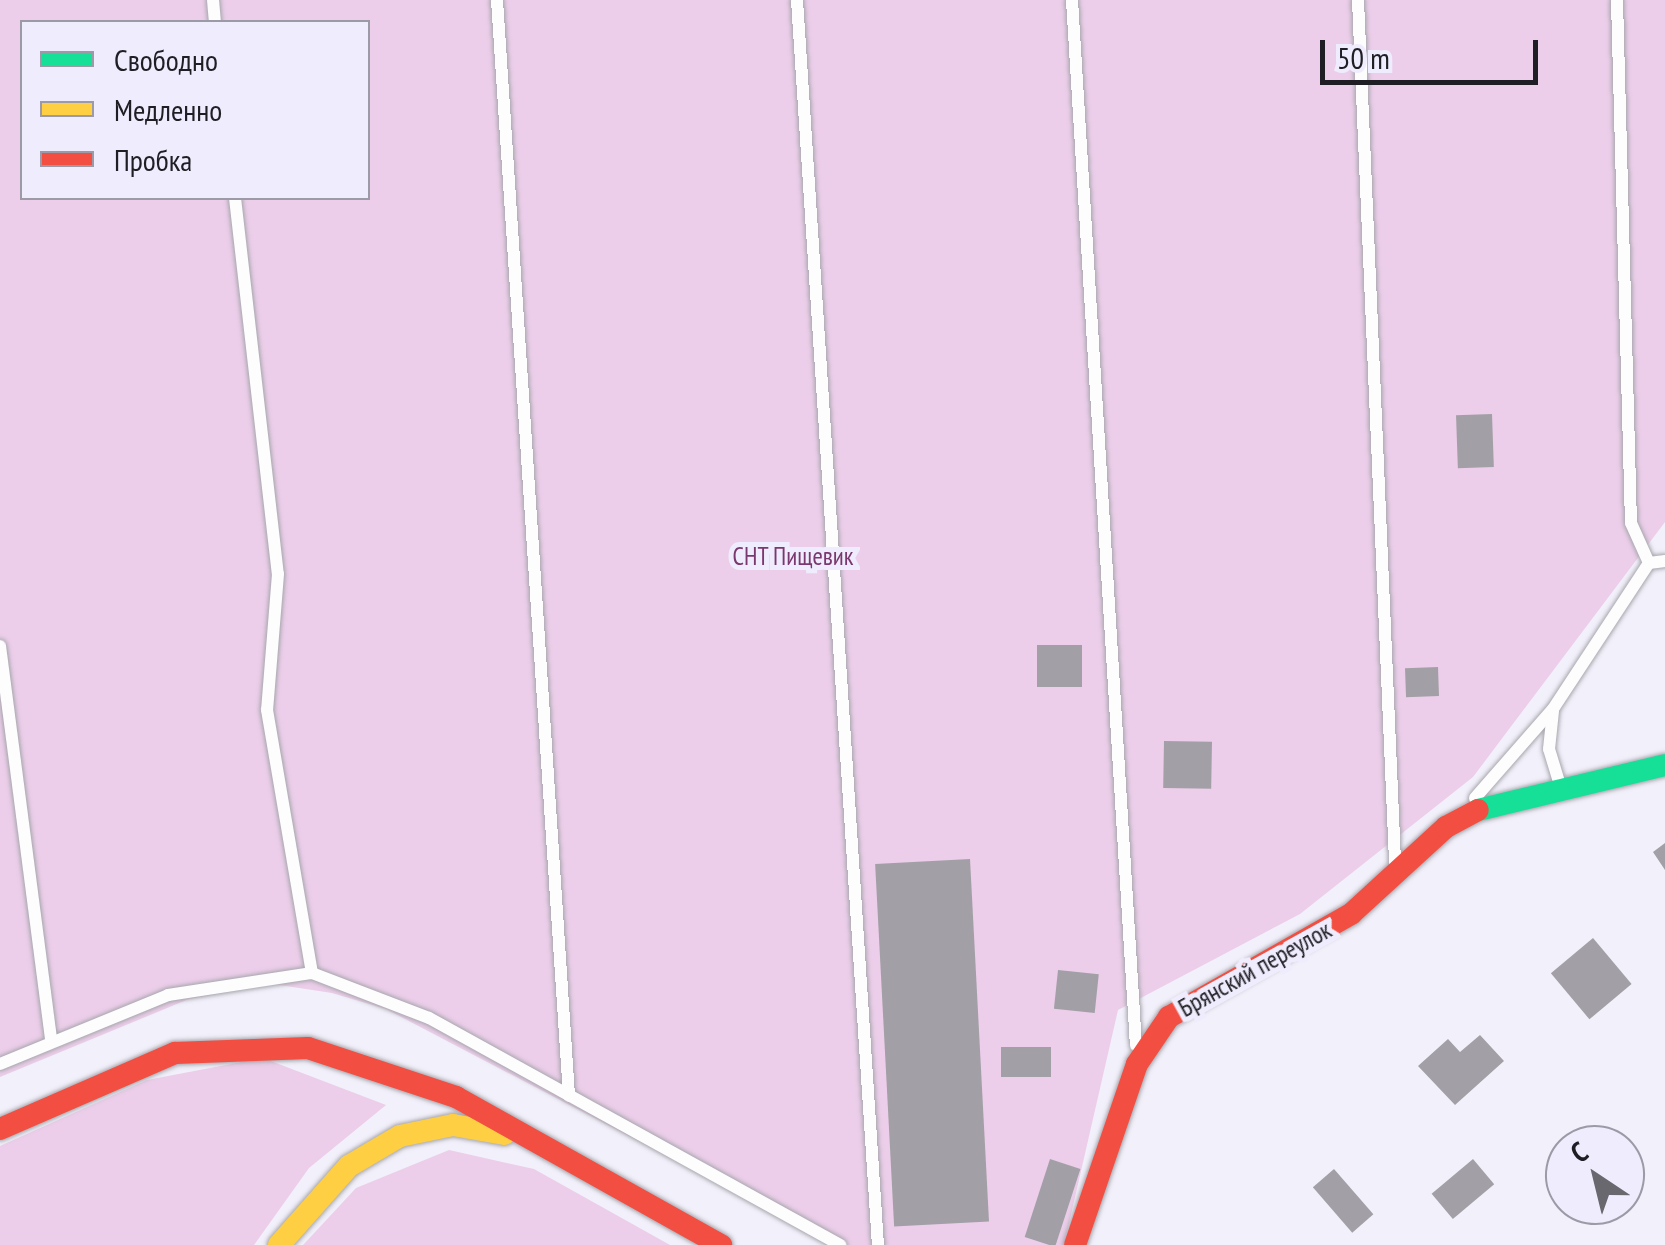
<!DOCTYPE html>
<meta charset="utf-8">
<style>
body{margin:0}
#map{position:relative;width:1665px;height:1245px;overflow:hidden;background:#f2f0fa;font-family:"PT Sans Narrow",sans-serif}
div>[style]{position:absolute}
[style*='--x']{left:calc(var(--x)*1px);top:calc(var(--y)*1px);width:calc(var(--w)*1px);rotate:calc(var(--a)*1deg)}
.green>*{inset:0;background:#ecceea}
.building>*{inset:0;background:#a2a0a6;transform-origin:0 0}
.roads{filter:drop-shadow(0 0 2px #a7a6ad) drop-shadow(0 0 2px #a7a6ad)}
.lane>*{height:12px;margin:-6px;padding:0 6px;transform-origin:6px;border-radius:6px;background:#fdfdfe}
.fast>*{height:22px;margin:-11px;padding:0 11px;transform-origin:11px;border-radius:11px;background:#16e098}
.slow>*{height:22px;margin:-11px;padding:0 11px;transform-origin:11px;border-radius:11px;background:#ffcf43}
.jam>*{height:22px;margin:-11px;padding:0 11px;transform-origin:11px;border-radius:11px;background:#f24e42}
span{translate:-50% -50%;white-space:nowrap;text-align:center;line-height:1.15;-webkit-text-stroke:10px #efedfd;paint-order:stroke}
.park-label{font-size:25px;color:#7b386e}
.street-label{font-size:25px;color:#1f1e24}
.legend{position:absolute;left:20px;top:20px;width:350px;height:180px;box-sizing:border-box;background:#efedfd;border:2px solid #9c9aa6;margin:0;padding:12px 18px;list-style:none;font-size:30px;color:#1f1e24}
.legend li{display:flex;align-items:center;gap:20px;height:50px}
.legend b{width:50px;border:2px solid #9c9aa6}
.north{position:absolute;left:1545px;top:1125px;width:100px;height:100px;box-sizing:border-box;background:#efedfd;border:2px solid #9c9aa6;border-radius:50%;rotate:325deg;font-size:28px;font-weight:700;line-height:40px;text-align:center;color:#1f1e24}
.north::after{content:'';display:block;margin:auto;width:35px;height:45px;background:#69686f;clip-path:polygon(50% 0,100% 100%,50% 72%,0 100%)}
.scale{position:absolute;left:1320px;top:40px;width:218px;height:45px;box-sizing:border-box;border:5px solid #1f1e24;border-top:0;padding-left:12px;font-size:30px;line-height:35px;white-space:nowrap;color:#1f1e24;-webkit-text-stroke:8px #efedfd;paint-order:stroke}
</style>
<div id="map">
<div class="green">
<div style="clip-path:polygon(evenodd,0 0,1665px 0,1665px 522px,1473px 777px,1300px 914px,1118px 1010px,1064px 1245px,837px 1245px,386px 1009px,332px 993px,273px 984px,189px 999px,0 1077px,0 0,22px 22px,368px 22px,368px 198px,22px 198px,22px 22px)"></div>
<div style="clip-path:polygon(263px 1058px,386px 1105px,309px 1168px,254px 1245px,0 1245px,0 1146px,147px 1080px)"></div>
<div style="clip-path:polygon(449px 1150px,534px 1169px,670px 1245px,303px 1245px,356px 1188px)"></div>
</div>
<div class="building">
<div style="left:1492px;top:414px;width:53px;height:36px;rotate:88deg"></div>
<div style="left:1082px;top:645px;width:42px;height:45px;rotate:90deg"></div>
<div style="left:1438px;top:667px;width:29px;height:33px;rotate:88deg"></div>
<div style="left:1164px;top:741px;width:48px;height:47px;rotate:1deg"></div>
<div style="clip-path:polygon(1665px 843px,1665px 870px,1653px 852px)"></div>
<div style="left:970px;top:859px;width:363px;height:95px;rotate:87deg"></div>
<div style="left:1593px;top:938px;width:60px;height:55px;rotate:50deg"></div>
<div style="left:1058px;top:970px;width:41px;height:39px;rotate:6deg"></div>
<div style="clip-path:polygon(1480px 1035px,1504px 1061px,1455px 1105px,1418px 1066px,1448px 1039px,1460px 1052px)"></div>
<div style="left:1001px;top:1047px;width:50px;height:30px"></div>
<div style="left:1050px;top:1159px;width:32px;height:82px;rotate:18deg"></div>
<div style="left:1473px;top:1159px;width:33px;height:54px;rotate:50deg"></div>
<div style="left:1334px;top:1169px;width:60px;height:28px;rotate:49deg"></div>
</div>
<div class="roads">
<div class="lane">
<div style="--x:213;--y:0;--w:22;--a:85"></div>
<div style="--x:497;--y:0;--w:1098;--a:86.24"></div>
<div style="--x:797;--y:0;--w:1248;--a:86.28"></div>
<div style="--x:1072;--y:0;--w:1047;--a:86.5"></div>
<div style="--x:1358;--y:0;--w:863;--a:87.54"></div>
<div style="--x:1617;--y:0;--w:523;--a:88.47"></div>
<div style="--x:1631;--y:523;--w:44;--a:65.8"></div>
<div style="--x:1649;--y:563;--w:16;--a:-7"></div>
<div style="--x:235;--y:198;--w:378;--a:83.5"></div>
<div style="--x:278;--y:574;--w:136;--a:94.6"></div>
<div style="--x:267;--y:710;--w:267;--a:80.3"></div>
<div style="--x:0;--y:646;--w:398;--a:82.6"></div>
<div style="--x:1553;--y:711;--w:38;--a:96"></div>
<div style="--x:1549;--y:749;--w:37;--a:73"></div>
<div style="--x:1475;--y:798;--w:118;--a:-48.8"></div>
<div style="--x:1553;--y:709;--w:175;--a:-56.7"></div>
<div style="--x:0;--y:1064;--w:182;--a:-22.3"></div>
<div style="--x:168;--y:995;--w:146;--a:-8.7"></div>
<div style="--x:312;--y:973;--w:125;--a:21"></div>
<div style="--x:429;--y:1018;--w:470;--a:28.9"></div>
</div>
<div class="fast">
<div style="--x:1478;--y:810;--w:192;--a:-13.5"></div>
</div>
<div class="slow">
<div style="--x:279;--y:1245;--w:106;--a:-48.5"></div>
<div style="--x:349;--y:1166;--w:59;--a:-30.5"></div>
<div style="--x:400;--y:1136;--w:54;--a:-11.7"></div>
<div style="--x:453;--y:1125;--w:52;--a:10"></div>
</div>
<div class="jam">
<div style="--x:0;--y:1129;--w:191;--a:-23.5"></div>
<div style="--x:175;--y:1053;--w:133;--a:-2.2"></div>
<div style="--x:308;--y:1048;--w:156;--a:18.3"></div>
<div style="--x:456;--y:1097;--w:304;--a:29.2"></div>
<div style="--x:1075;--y:1245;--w:191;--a:-71.1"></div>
<div style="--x:1137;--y:1064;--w:57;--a:-55.8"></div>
<div style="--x:1169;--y:1017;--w:209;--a:-29.5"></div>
<div style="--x:1351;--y:914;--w:129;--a:-42.5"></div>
<div style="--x:1446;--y:827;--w:36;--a:-28"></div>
</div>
</div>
<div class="park-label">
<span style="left:793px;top:556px">СНТ Пищевик</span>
</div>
<div class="street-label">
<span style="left:1255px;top:969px;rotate:-29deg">Брянский переулок</span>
</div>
<ul class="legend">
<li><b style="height:12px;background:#16e098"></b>Свободно</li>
<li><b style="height:12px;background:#ffcf43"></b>Медленно</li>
<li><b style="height:12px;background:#f24e42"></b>Пробка</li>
</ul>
<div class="north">С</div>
<div class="scale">50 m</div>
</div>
